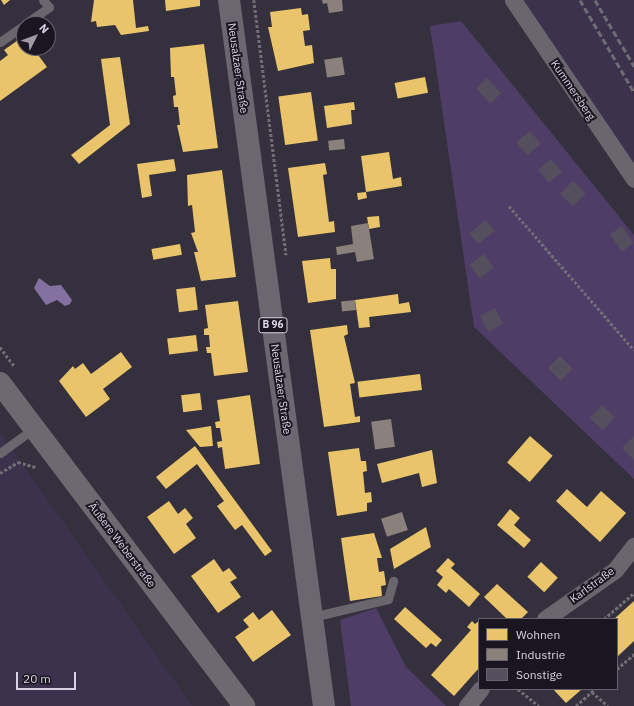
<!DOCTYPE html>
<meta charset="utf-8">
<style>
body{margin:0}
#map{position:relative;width:634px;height:706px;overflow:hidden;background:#35303d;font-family:"IBM Plex Sans",sans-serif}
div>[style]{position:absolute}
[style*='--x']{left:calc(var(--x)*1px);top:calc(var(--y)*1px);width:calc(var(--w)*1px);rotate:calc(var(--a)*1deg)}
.built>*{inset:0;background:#3c324d}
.green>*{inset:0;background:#4e3d67}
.water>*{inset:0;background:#8371a1}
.homes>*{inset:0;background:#e9c46a;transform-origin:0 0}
.industry>*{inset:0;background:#8a817c;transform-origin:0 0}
.building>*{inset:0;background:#544e5d;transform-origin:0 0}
.path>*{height:2.5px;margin-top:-1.25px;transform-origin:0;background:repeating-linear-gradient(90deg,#706e74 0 3px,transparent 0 5px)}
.service>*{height:9px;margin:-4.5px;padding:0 4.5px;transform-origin:4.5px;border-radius:4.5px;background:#69676d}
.minor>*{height:17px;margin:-8.5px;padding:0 8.5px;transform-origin:8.5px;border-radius:8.5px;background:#69676d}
.secondary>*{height:22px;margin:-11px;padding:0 11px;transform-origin:11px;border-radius:11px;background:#6c6970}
.primary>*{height:22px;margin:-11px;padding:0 11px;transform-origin:11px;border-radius:11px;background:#6b6770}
.rail>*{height:3px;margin-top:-1.5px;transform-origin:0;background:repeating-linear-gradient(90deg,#6e6c73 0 6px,transparent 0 9px)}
span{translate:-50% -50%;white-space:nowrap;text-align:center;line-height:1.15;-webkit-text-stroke:4px #1a1621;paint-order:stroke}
.shield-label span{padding:1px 3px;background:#1a1621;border:1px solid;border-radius:3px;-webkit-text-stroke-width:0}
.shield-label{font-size:10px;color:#d8d3e2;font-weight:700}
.street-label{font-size:11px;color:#d8d3e2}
.legend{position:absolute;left:478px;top:618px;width:140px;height:72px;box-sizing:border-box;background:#1a1621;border:1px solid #66626e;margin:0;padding:5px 7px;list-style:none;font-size:12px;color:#d8d3e2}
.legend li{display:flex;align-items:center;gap:8px;height:20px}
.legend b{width:20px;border:1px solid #66626e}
.north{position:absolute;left:16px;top:16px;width:40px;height:40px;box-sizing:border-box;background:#1a1621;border:1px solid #66626e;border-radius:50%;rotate:48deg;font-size:11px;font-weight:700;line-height:16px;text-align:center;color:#d8d3e2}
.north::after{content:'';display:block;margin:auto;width:14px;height:18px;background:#9f9aa8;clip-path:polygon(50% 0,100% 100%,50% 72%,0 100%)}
.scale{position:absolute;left:16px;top:672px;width:60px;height:18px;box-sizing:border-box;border:2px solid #d8d3e2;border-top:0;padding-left:5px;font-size:12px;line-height:14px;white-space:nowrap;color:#d8d3e2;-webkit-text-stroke:3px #1a1621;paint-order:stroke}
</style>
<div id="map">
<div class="built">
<div style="clip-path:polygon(523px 0,634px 0,634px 168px)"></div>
<div style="clip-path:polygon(0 432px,192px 706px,0 706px)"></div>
</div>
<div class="green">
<div style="clip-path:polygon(461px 21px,634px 235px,634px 479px,474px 327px,430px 26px)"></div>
<div style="clip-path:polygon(376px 608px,406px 667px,446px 706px,351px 706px,340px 620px)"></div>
</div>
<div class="water">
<div style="clip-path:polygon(39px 278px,50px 286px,61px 285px,72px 300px,70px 304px,65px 306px,57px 300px,46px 305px,34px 288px)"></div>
</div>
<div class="homes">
<div style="clip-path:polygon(1px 0,10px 0,4px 5px)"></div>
<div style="clip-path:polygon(94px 0,133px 0,136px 28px,148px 26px,149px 31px,121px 35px,115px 25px,97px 27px,96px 21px,91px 22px)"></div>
<div style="clip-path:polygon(165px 0,200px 0,200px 6px,166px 11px)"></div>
<div style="clip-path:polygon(301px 8px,302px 15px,308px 14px,310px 30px,303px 31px,305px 46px,312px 45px,314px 63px,278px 71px,268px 27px,272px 27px,270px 12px)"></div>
<div style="clip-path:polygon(21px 38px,24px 48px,33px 48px,47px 67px,0 101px,0 61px,8px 55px,4px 50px)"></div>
<div style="clip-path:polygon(204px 44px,218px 148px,183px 152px,177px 125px,180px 125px,178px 107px,174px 107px,173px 96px,176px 95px,174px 77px,171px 77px,170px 48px)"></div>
<div style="clip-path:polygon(120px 57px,130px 124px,79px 164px,71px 155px,110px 125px,101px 59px)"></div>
<div style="left:425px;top:77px;width:16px;height:31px;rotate:79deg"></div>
<div style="left:311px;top:92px;width:49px;height:33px;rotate:82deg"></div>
<div style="clip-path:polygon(354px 102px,355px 110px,351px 110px,352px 124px,327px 128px,324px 106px)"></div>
<div style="clip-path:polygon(389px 152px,393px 179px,401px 177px,402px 186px,366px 192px,361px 156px)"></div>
<div style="clip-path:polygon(174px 159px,176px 171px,149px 175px,152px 196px,142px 198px,137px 164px)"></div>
<div style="clip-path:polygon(325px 163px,327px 174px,323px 175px,329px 222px,334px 221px,335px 232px,298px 237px,288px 168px)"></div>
<div style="clip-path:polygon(222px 170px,236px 277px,201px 281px,194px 252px,198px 252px,191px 233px,195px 232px,192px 205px,188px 206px,187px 175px)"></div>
<div style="clip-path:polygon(366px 192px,367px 198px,358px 200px,357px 193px)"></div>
<div style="clip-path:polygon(379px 216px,380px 227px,369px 229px,367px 217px)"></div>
<div style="left:180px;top:244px;width:11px;height:29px;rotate:80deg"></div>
<div style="clip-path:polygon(330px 258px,331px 269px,336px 269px,336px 299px,308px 303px,302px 261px)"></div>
<div style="left:195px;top:287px;width:23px;height:19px;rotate:83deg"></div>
<div style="clip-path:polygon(398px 294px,399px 304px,409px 302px,411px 312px,369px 317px,370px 327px,359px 328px,355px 300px)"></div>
<div style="clip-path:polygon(238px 301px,248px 372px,214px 376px,211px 353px,207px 353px,206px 347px,210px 347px,209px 335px,204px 335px,204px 329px,208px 328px,205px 305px)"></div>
<div style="clip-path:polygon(347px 325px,348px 334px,344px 336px,355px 383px,350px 384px,355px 417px,360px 416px,360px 422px,324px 427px,310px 330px)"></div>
<div style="left:196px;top:335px;width:16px;height:29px;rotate:83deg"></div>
<div style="clip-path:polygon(121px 352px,132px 367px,103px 389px,110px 399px,86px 417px,59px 381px,73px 366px,75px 369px,83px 363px,91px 374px)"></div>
<div style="left:420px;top:374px;width:16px;height:63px;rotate:83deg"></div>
<div style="left:200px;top:393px;width:17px;height:19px;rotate:83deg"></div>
<div style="clip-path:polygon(250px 395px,260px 464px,225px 469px,222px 447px,218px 448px,217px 442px,222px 441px,220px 428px,216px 428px,215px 422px,220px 421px,217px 400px)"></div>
<div style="clip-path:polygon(211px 426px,213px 446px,200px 447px,186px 430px)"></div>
<div style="left:530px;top:436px;width:30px;height:35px;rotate:41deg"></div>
<div style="clip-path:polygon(195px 446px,272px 551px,265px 556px,242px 525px,235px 530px,217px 506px,224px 501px,197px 464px,166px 489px,156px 477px)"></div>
<div style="clip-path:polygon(359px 448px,361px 461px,366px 461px,367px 471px,363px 472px,365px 493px,371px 492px,372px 502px,367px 503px,367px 511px,337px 516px,328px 452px)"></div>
<div style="clip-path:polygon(432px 450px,437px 483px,422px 487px,419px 473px,382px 483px,377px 464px)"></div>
<div style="clip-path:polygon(567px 489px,587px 507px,601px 491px,626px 513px,600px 542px,556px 501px)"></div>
<div style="clip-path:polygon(169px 501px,178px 514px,185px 508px,193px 518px,186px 524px,196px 538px,174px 554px,147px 517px)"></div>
<div style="clip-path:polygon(510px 509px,520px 518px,514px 525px,531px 540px,524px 548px,497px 525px)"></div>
<div style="clip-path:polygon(426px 527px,431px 547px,394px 569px,390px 549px)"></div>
<div style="clip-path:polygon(374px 533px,382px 558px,377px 558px,379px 572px,384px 571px,386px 585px,381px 586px,382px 596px,350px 601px,341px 538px)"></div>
<div style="clip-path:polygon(448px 558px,455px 564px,451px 568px,480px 594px,469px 607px,449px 589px,446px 593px,437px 585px,443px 577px,436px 571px)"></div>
<div style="clip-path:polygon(214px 559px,223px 572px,229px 568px,237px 578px,230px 582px,241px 597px,218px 613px,191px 576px)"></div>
<div style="left:541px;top:562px;width:23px;height:20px;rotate:43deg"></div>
<div style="clip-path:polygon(497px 584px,528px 612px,521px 619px,507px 619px,484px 597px)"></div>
<div style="clip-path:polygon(634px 601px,634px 641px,617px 657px,614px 619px)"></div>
<div style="clip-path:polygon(405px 607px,442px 640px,436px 647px,431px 643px,426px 648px,394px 619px)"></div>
<div style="clip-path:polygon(272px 610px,291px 635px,253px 662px,235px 637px,249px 627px,243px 620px,253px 612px,259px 620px)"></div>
<div style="clip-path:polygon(472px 621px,475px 624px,479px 621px,479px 668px,454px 696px,431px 675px,471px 630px,467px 627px)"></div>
<div style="clip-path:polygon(553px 689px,582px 689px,566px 703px)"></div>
</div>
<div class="industry">
<div style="clip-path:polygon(322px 0,342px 0,343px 11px,329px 13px,327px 3px,323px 4px)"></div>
<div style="left:342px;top:57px;width:18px;height:18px;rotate:81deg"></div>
<div style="left:344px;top:139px;width:10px;height:16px;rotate:84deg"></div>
<div style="clip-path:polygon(368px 223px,374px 259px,357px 262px,355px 252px,337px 255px,336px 247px,353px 244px,351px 226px)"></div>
<div style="left:355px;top:300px;width:10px;height:14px;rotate:84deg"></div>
<div style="left:391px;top:419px;width:28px;height:20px;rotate:82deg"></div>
<div style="left:402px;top:512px;width:19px;height:22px;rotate:72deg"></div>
</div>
<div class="building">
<div style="left:487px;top:78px;width:21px;height:15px;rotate:47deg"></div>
<div style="left:530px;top:131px;width:17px;height:18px;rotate:50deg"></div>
<div style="left:551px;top:159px;width:17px;height:17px;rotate:50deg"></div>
<div style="left:573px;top:181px;width:18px;height:18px;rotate:45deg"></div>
<div style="left:486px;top:220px;width:14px;height:21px;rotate:51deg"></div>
<div style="left:622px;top:226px;width:21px;height:15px;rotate:55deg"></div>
<div style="left:484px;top:254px;width:17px;height:18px;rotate:54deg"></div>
<div style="left:495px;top:308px;width:18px;height:17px;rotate:63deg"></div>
<div style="left:560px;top:356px;width:18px;height:17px;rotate:45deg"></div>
<div style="left:602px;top:405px;width:18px;height:18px;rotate:43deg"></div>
<div style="clip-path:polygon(634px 436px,634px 460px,622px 448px)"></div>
</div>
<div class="path">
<div style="--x:254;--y:0;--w:257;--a:82.8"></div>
<div style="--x:509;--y:206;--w:191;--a:49"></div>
<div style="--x:0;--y:347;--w:25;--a:53"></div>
<div style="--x:0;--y:473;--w:21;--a:-31"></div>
<div style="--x:18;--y:462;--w:19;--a:16"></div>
<div style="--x:604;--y:619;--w:40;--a:-41"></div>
<div style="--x:617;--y:669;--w:23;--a:-41"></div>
<div style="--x:518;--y:689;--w:27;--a:39"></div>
<div style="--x:592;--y:692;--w:21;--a:41"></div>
<div style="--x:576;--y:706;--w:25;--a:-42"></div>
</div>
<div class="service">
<div style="--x:25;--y:24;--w:29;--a:-35"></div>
<div style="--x:49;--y:7;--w:9;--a:-131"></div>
<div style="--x:0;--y:42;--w:29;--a:-35"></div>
<div style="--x:0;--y:453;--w:41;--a:-36"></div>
<div style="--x:312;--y:617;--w:78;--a:-13.3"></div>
<div style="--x:388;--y:599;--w:19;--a:-74"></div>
</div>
<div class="minor">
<div style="--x:513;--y:0;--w:216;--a:55.9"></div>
<div style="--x:545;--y:619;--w:85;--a:-35"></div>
<div style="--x:615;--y:570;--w:31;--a:-52"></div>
<div style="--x:467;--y:706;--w:22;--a:-51"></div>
</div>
<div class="secondary">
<div style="--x:0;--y:383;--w:405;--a:52.9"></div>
</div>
<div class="primary">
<div style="--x:229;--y:0;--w:712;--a:82.34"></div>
</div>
<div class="rail">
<div style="--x:580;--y:0;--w:107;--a:59.6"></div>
<div style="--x:595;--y:0;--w:77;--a:59.4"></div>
</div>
<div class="shield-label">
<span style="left:273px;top:325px">B 96</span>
</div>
<div class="street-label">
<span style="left:238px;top:68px;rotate:82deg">Neusalzaer Straße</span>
<span style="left:573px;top:90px;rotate:56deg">Kummersberg</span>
<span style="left:281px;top:389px;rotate:82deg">Neusalzaer Straße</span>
<span style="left:122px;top:545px;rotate:53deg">Äußere Weberstraße</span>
<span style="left:592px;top:585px;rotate:-36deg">Karlstraße</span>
</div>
<ul class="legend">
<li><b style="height:11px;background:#e9c46a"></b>Wohnen</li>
<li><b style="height:11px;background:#8a817c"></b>Industrie</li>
<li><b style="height:11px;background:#544e5d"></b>Sonstige</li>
</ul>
<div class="north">N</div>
<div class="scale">20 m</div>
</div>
